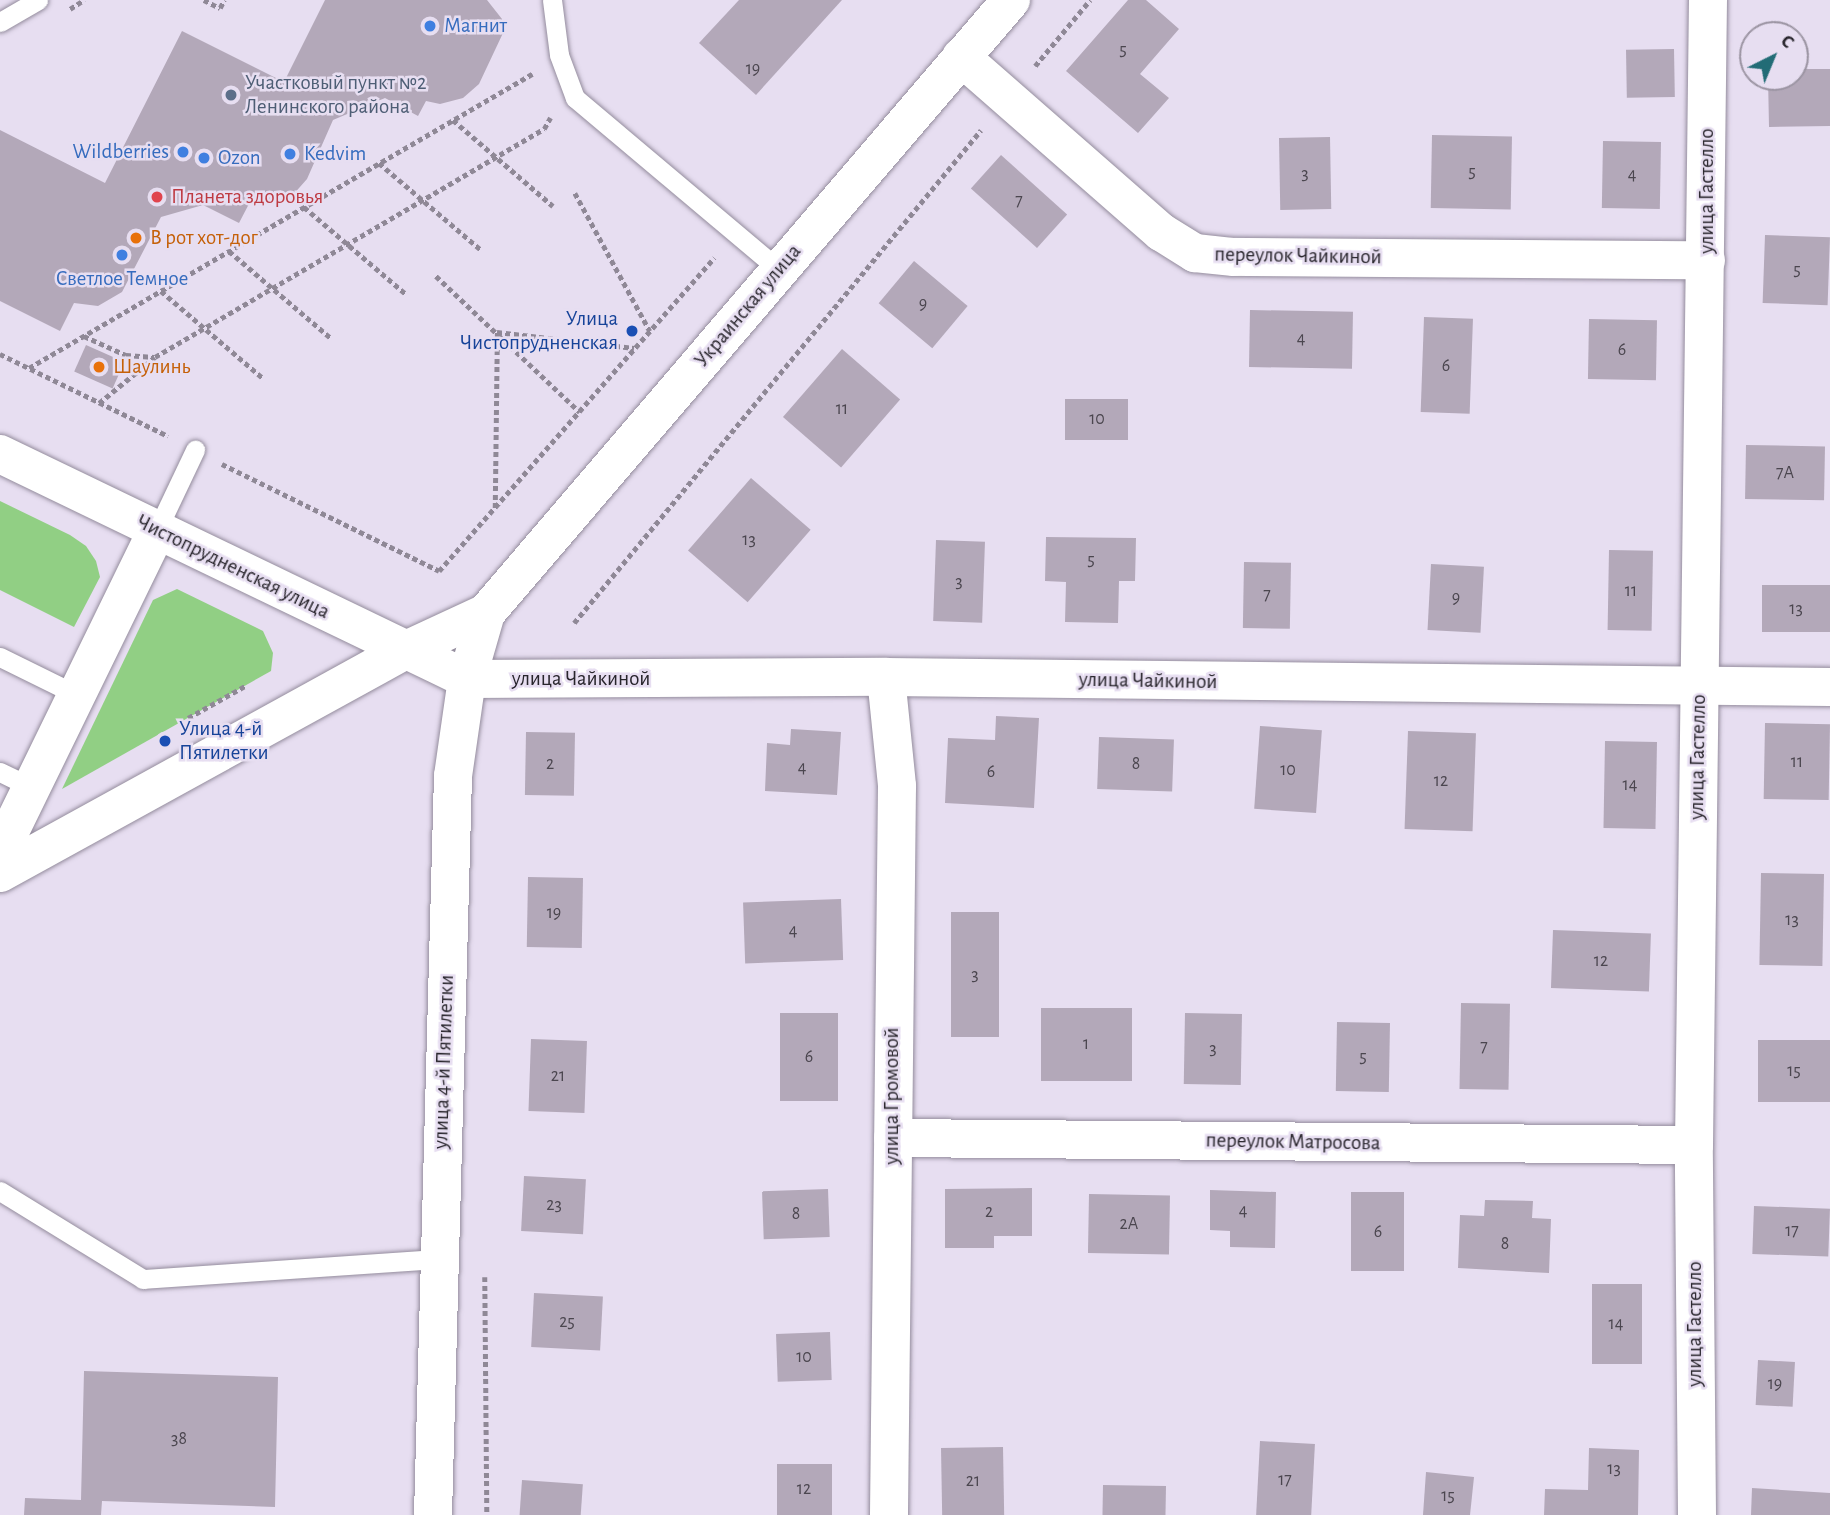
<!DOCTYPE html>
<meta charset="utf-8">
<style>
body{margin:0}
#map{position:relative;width:1830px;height:1515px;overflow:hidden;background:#e7def1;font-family:"Alegreya Sans",sans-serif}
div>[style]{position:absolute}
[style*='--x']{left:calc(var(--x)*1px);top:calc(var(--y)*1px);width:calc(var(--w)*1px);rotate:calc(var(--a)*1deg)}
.green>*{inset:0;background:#91cf84}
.building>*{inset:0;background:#b3a8b9;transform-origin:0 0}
.path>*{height:4.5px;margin-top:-2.25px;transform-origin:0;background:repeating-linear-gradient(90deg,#8f8896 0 5px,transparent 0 8.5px)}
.roads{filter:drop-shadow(0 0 2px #948c9d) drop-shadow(0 0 2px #948c9d)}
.service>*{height:19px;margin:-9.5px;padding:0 9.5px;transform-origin:9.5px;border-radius:9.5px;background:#fff}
.minor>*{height:38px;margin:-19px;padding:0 19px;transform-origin:19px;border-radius:19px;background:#fff}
.tertiary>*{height:38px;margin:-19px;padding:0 19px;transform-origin:19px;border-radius:19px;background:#fff}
.secondary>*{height:38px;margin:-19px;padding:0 19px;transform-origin:19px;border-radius:19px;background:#fff}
.dots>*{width:19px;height:19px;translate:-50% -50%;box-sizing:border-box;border:4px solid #e7def1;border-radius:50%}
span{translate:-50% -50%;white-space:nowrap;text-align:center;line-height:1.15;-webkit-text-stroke:5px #e7def1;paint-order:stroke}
.number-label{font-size:18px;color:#4b464f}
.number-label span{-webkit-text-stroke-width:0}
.shop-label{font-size:21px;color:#366cbe}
.left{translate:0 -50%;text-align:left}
.right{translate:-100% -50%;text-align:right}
.service-label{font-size:21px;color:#4e5e75}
.street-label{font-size:21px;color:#28252c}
.health-label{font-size:21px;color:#be3a42}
.food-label{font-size:21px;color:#c56008}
.transit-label{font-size:21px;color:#164399}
.north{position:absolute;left:1739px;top:21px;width:70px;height:70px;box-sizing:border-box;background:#e7def1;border:2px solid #9b94a2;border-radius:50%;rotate:43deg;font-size:19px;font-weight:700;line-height:28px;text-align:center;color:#28252c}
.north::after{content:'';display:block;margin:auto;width:24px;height:32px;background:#226c76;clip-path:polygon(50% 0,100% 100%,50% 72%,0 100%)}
</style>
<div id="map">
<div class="green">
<div style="clip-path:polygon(0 501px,70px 535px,86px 546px,96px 561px,100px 577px,74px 627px,0 590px)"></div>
<div style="clip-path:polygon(177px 589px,263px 631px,273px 653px,271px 671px,62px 789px,153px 600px)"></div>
</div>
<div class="building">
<div style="clip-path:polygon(325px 0,487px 0,502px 19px,503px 33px,479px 84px,463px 98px,440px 104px,426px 101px,418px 116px,385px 98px,333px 120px,307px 179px,292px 196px,277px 203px,251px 200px,239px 223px,203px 205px,161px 217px,122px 292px,98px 306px,74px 303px,60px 331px,0 301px,0 130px,105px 183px,182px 31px,284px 82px)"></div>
<div style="clip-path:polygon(739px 0,842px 0,756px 95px,699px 43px)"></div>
<div style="clip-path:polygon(1128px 0,1146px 0,1179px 29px,1140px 74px,1169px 98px,1138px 133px,1066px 71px)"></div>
<div style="left:1674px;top:49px;width:48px;height:48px;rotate:89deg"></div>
<div style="clip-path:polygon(1795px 69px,1830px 69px,1830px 126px,1769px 127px,1768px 77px,1795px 77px)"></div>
<div style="left:1432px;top:135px;width:80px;height:73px;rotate:1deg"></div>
<div style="left:1330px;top:137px;width:72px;height:51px;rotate:89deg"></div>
<div style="left:1603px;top:141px;width:58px;height:67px;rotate:1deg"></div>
<div style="left:1001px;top:155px;width:89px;height:45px;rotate:42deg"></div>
<div style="left:1765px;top:235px;width:65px;height:68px;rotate:2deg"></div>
<div style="left:914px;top:261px;width:70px;height:55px;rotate:40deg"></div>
<div style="left:1250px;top:310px;width:103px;height:57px;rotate:1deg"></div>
<div style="left:1424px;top:317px;width:49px;height:95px;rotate:2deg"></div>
<div style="left:1589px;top:319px;width:68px;height:60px;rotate:1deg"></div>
<div style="left:86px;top:345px;width:42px;height:29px;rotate:24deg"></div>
<div style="left:842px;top:349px;width:77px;height:90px;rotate:41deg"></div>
<div style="left:1065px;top:399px;width:63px;height:41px"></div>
<div style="left:1746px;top:445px;width:79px;height:54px;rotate:1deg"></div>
<div style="left:751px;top:478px;width:79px;height:96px;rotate:41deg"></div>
<div style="clip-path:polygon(1046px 537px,1136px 538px,1135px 581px,1119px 581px,1118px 623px,1065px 622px,1066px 582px,1045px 581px)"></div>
<div style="left:936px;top:540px;width:49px;height:81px;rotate:2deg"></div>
<div style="left:1609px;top:550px;width:44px;height:80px;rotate:1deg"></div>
<div style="left:1244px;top:562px;width:47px;height:66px;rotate:1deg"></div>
<div style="left:1431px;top:564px;width:53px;height:66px;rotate:3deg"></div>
<div style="left:1762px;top:585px;width:68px;height:47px"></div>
<div style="clip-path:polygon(996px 716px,1039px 718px,1034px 808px,945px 803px,948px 738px,995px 740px)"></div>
<div style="left:1765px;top:723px;width:65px;height:76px;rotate:1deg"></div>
<div style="left:1260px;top:726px;width:62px;height:83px;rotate:4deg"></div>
<div style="clip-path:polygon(791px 729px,841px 732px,837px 795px,765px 791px,767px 743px,790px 745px)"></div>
<div style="left:1408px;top:731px;width:68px;height:98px;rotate:2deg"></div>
<div style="left:526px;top:732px;width:49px;height:63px;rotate:1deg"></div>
<div style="left:1099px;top:737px;width:75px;height:52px;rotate:2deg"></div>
<div style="left:1605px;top:741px;width:52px;height:87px;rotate:1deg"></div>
<div style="left:1761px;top:873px;width:63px;height:92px;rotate:1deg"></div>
<div style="left:528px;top:877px;width:55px;height:70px;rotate:1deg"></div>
<div style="left:841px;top:899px;width:61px;height:98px;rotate:88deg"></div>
<div style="left:951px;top:912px;width:48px;height:125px"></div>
<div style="left:1553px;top:930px;width:98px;height:58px;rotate:2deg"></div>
<div style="left:1461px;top:1003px;width:49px;height:86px;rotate:1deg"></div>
<div style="left:1041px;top:1008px;width:91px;height:73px"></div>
<div style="left:780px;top:1013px;width:58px;height:88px"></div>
<div style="left:1185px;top:1013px;width:57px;height:71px;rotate:1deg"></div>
<div style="left:1337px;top:1022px;width:53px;height:69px;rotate:1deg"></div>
<div style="left:531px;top:1039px;width:56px;height:72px;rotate:2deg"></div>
<div style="left:1758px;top:1040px;width:72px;height:62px"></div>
<div style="left:524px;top:1176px;width:62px;height:55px;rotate:3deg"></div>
<div style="clip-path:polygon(1032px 1188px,1032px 1236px,994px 1236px,994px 1248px,945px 1248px,945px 1189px)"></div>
<div style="left:828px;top:1189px;width:48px;height:66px;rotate:88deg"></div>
<div style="clip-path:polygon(1210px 1190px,1276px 1192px,1275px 1248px,1230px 1247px,1230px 1231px,1210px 1230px)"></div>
<div style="left:1404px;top:1192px;width:79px;height:53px;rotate:90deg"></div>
<div style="left:1089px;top:1194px;width:81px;height:59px;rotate:1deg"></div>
<div style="clip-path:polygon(1485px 1200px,1533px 1201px,1532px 1218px,1551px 1219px,1549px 1273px,1458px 1268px,1460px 1215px,1484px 1216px)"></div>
<div style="left:1754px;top:1206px;width:76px;height:48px;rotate:2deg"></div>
<div style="left:1592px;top:1284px;width:50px;height:80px"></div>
<div style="left:534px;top:1293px;width:69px;height:54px;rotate:3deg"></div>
<div style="left:830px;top:1332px;width:48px;height:54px;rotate:88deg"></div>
<div style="left:1758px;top:1360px;width:37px;height:45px;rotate:3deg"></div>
<div style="clip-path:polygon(84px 1371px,278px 1377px,275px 1507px,102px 1501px,101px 1515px,24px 1515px,25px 1498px,81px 1500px)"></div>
<div style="left:1260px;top:1441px;width:55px;height:74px;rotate:3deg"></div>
<div style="left:1003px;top:1447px;width:68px;height:62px;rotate:89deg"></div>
<div style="clip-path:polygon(1589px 1448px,1639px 1450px,1638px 1515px,1544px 1515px,1545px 1489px,1588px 1490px)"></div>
<div style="left:777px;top:1464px;width:55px;height:51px"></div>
<div style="clip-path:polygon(1426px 1472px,1474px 1477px,1470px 1515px,1423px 1515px)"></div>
<div style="left:522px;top:1480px;width:61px;height:35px;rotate:4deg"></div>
<div style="left:1103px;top:1485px;width:63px;height:30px;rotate:1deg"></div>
<div style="clip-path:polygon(1752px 1488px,1830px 1493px,1830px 1515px,1751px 1515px)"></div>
</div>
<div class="path">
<div style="--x:204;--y:0;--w:18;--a:27"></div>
<div style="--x:220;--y:8;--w:9;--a:-63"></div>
<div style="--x:70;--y:9;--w:17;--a:-33"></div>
<div style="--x:1035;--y:66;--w:86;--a:-50.2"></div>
<div style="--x:453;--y:120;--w:132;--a:40.7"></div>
<div style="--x:379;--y:163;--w:133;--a:40.4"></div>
<div style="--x:575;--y:193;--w:157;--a:61.5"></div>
<div style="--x:304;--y:207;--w:134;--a:40.5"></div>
<div style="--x:229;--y:251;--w:135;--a:40.5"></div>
<div style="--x:436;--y:276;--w:198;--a:43.4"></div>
<div style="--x:161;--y:291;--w:135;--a:40.5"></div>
<div style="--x:84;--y:336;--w:46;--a:24.3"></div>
<div style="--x:126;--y:355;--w:28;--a:4"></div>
<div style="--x:0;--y:354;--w:187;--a:26"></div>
<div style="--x:29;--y:368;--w:583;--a:-30.31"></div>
<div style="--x:99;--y:403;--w:72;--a:-39.4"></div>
<div style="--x:155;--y:357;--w:451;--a:-30.4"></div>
<div style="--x:544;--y:129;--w:13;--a:-61"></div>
<div style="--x:222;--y:464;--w:242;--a:26.2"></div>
<div style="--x:439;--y:571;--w:417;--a:-48.7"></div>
<div style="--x:495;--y:508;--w:176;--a:-89.3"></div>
<div style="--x:497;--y:332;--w:138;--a:6.7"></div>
<div style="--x:574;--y:623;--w:639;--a:-50.46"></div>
<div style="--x:188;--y:718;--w:65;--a:-29.3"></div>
<div style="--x:485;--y:1277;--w:238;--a:89.5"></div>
</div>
<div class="roads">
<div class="service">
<div style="--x:552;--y:0;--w:55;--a:82.7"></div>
<div style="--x:559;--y:55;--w:46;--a:69.6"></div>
<div style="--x:575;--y:98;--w:267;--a:40.1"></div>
<div style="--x:0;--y:22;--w:44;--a:-30.1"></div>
<div style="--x:157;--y:530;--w:89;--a:-64.6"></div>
<div style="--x:0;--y:657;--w:86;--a:26.3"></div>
<div style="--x:0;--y:772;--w:34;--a:26"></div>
<div style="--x:0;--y:1191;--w:168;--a:31.6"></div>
<div style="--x:143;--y:1279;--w:296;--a:-3.9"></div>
</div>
<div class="minor">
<div style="--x:961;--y:57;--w:266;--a:41.2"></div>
<div style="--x:1161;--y:232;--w:40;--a:32"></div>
<div style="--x:1195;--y:253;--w:39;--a:6"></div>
<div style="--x:1234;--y:257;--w:472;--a:0.4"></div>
<div style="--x:886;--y:677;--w:110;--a:84.2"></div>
<div style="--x:897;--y:786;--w:729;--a:90.63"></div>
<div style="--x:467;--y:679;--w:419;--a:-0.3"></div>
<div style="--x:886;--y:677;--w:944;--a:0.61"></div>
<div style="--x:0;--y:852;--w:358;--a:-64"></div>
<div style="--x:893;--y:1138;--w:801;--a:0.5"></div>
<div style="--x:1697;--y:1515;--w:370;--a:-90.5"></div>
<div style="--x:1694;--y:1145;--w:1145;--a:-89.3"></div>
</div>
<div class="tertiary">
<div style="--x:433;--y:1515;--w:739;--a:-88.45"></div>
<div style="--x:453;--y:776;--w:98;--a:-81.8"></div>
<div style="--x:467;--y:679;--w:69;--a:-73.9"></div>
</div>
<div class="secondary">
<div style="--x:0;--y:454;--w:518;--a:25.72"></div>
<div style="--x:0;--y:873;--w:463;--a:-28.8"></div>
<div style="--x:406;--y:650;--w:88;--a:-24.8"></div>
<div style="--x:486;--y:613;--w:807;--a:-49.42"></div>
</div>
</div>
<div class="dots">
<div style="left:430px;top:26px;background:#3f7fe0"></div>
<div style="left:231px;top:95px;background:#5c6f8a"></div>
<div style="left:183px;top:152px;background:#3f7fe0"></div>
<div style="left:290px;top:154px;background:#3f7fe0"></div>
<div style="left:204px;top:158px;background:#3f7fe0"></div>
<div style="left:157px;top:197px;background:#e0444e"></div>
<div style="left:136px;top:238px;background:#e8710a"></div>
<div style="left:122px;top:255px;background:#3f7fe0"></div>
<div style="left:632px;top:331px;background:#1a4fb4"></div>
<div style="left:99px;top:367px;background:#e8710a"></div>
<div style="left:165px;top:741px;background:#1a4fb4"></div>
</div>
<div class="number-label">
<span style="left:1123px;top:50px">5</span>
<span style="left:753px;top:69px">19</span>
<span style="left:1472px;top:172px">5</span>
<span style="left:1305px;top:174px">3</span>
<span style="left:1632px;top:175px">4</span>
<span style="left:1019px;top:201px">7</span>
<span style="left:1797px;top:270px">5</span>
<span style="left:923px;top:304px">9</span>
<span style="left:1301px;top:339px">4</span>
<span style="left:1622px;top:350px">6</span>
<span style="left:1446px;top:366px">6</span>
<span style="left:842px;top:409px">11</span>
<span style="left:1097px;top:419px">10</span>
<span style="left:1785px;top:473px">7А</span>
<span style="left:749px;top:540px">13</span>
<span style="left:1091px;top:560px">5</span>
<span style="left:959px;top:582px">3</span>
<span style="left:1631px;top:591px">11</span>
<span style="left:1267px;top:595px">7</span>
<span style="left:1456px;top:598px">9</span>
<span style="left:1796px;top:609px">13</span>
<span style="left:1797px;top:762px">11</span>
<span style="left:550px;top:764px">2</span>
<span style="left:1136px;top:764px">8</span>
<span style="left:802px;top:768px">4</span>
<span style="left:1288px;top:770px">10</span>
<span style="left:991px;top:772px">6</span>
<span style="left:1441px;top:781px">12</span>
<span style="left:1630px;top:785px">14</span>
<span style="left:554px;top:913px">19</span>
<span style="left:1792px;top:920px">13</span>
<span style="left:793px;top:931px">4</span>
<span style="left:1601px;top:961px">12</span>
<span style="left:975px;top:975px">3</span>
<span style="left:1086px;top:1044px">1</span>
<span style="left:1484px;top:1047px">7</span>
<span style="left:1213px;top:1049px">3</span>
<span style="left:809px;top:1057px">6</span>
<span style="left:1363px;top:1057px">5</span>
<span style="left:1794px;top:1071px">15</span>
<span style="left:558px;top:1076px">21</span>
<span style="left:554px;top:1205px">23</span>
<span style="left:1243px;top:1211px">4</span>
<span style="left:989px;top:1212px">2</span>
<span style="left:796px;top:1214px">8</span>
<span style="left:1129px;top:1224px">2А</span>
<span style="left:1792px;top:1231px">17</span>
<span style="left:1378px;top:1232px">6</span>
<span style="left:1505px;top:1244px">8</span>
<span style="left:567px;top:1322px">25</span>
<span style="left:1616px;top:1324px">14</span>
<span style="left:804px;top:1357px">10</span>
<span style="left:1775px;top:1384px">19</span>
<span style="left:179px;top:1439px">38</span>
<span style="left:1614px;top:1469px">13</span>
<span style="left:1285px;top:1480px">17</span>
<span style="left:973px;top:1481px">21</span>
<span style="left:804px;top:1489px">12</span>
<span style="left:1448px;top:1496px">15</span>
</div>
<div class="shop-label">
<span class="left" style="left:444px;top:26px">Магнит</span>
<span class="right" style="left:169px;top:152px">Wildberries</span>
<span class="left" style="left:304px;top:154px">Kedvim</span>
<span class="left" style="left:218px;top:158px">Ozon</span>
<span style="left:122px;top:279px">Светлое Темное</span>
</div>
<div class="service-label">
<span class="left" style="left:245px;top:95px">Участковый пункт №2<br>Ленинского района</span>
</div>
<div class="street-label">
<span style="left:1707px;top:191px;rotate:-90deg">улица Гастелло</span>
<span style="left:1298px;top:256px;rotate:1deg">переулок Чайкиной</span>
<span style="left:748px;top:306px;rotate:-50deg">Украинская улица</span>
<span style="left:233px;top:567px;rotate:26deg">Чистопрудненская улица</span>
<span style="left:581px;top:679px">улица Чайкиной</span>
<span style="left:1148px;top:681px;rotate:1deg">улица Чайкиной</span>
<span style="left:1698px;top:757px;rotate:-89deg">улица Гастелло</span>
<span style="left:444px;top:1062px;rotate:-88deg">улица 4-й Пятилетки</span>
<span style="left:892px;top:1096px;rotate:-90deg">улица Громовой</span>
<span style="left:1293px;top:1142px;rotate:1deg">переулок Матросова</span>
<span style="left:1695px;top:1324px;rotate:-90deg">улица Гастелло</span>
</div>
<div class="health-label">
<span class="left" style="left:171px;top:197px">Планета здоровья</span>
</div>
<div class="food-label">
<span class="left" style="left:150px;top:238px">В рот хот-дог</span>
<span class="left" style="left:113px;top:367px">Шаулинь</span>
</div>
<div class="transit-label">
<span class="right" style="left:618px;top:331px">Улица<br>Чистопрудненская</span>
<span class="left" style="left:179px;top:741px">Улица 4-й<br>Пятилетки</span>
</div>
<div class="north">С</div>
</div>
